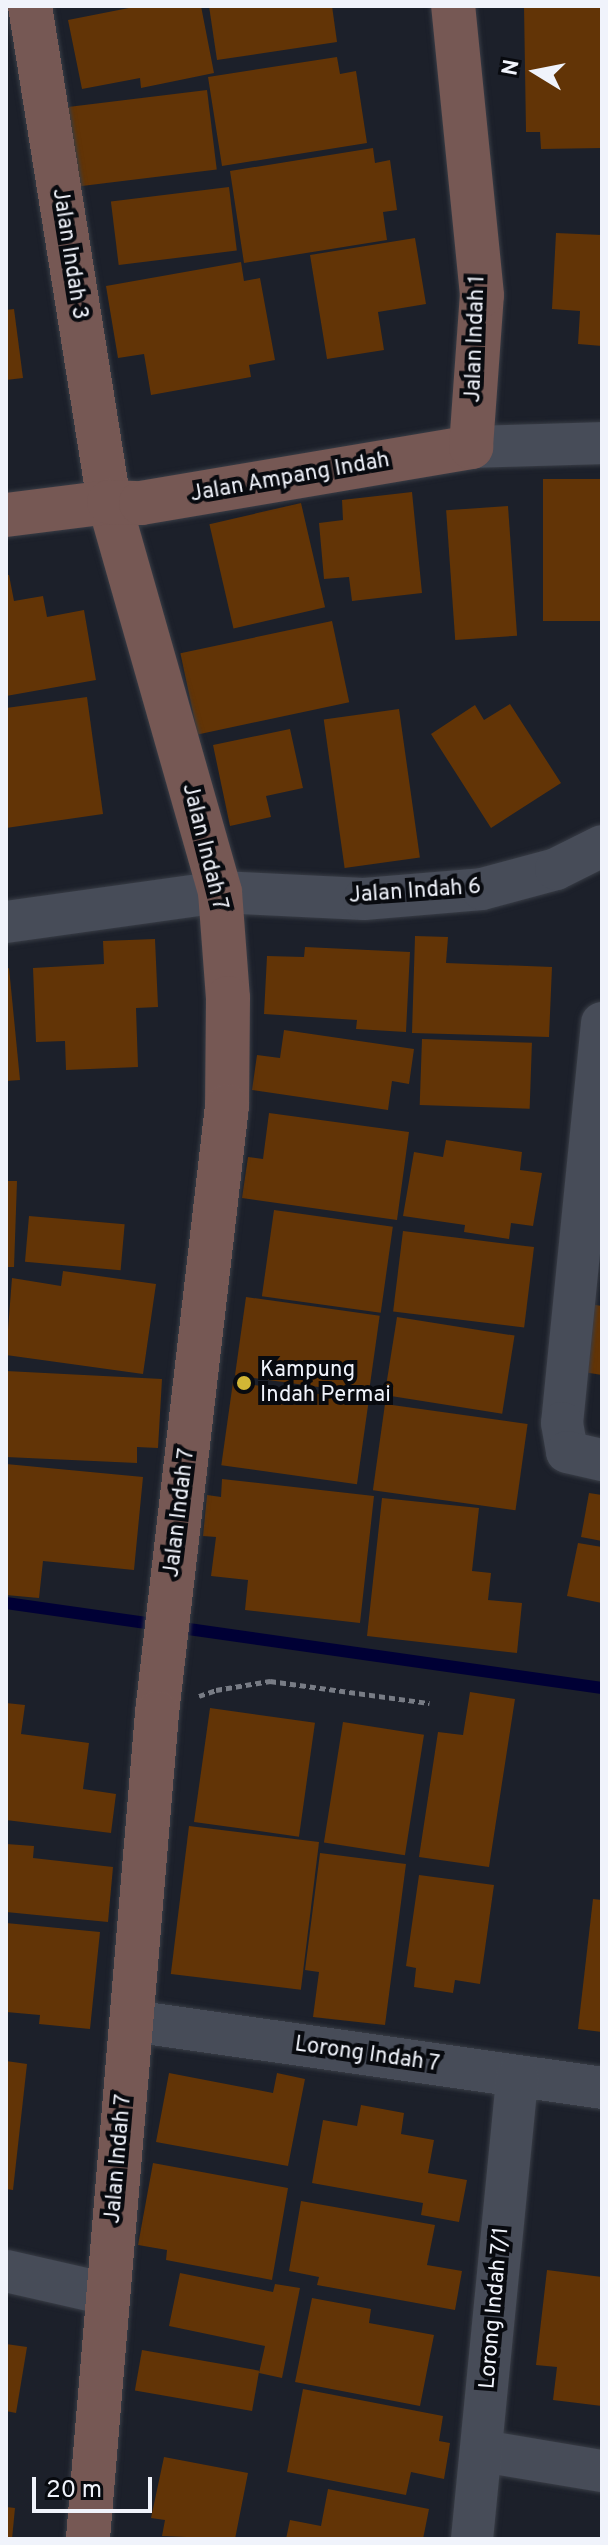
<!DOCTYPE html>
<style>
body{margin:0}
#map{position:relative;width:608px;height:2545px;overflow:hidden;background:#1c202a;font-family:Overpass,sans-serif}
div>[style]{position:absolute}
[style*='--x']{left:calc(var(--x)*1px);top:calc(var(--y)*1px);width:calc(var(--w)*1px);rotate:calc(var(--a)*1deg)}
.stream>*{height:12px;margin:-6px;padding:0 6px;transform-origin:6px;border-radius:6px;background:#000035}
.building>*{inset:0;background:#623406;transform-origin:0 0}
.path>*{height:5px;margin-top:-2.5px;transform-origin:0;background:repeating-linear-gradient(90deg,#787c85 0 6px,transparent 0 10px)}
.roads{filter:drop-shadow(0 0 2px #393d46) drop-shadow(0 0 2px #393d46)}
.street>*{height:42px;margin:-21px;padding:0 21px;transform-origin:21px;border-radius:21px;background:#474c58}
.secondary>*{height:44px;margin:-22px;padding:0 22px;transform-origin:22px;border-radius:22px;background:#765854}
.dots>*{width:22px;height:22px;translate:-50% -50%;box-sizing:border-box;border:4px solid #080a0f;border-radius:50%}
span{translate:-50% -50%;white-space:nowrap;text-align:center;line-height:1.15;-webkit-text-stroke:8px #080a0f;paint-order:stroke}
.street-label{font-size:22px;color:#f0f3fb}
.poi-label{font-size:22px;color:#f0f3fb}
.left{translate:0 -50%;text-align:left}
.frame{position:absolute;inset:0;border:8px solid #f0f3fb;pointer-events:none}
.north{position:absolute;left:496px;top:32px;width:80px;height:80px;-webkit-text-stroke:6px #080a0f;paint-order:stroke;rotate:280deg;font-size:22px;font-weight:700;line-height:32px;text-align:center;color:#f0f3fb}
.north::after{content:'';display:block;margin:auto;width:28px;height:36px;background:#f0f3fb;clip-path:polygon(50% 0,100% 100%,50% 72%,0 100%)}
.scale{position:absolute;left:32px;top:2477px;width:120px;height:36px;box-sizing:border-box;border:4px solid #f0f3fb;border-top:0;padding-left:10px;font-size:24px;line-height:28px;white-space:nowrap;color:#f0f3fb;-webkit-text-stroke:6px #080a0f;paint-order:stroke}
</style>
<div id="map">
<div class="stream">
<div style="--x:6;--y:1603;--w:602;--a:8.12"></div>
</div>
<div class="building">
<div style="clip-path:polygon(139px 6px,201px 6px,214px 73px,141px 88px,140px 78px,82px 89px,68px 20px)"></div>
<div style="clip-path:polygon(209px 6px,332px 6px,337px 42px,217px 60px)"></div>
<div style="clip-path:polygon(524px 6px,602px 6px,602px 148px,541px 149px,540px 132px,526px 132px)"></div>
<div style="clip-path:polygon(337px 57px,340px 74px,356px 71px,367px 143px,222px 166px,208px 77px)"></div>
<div style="left:207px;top:90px;width:80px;height:140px;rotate:83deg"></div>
<div style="clip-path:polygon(373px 148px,375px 163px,390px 160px,397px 210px,383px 212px,387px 240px,244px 263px,230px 171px)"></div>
<div style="left:229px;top:187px;width:64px;height:119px;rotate:83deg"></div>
<div style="clip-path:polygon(556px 233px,602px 235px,602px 346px,578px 344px,580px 311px,552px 309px)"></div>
<div style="clip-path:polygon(415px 238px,426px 304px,378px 312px,384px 350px,327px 359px,310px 255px)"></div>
<div style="clip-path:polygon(241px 262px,244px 281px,260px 278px,275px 360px,249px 365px,251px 377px,151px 395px,144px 354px,118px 358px,106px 286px)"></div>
<div style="clip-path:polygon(14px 309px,23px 378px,6px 380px,6px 310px)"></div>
<div style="left:602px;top:479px;width:142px;height:59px;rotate:90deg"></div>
<div style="clip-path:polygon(412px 492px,422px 593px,352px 601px,349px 577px,324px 579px,319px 523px,343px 520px,342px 500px)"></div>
<div style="left:301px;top:503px;width:107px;height:94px;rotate:77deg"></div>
<div style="left:508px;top:506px;width:130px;height:62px;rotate:86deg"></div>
<div style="clip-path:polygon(6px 575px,9px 575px,14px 601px,43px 596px,47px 617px,84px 610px,96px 680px,6px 696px)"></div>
<div style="left:332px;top:621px;width:83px;height:155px;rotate:78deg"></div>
<div style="clip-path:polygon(87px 697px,103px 814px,6px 828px,6px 708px)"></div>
<div style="clip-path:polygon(510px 704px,561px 783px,491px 828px,431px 734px,475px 705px,484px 720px)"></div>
<div style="left:399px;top:709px;width:150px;height:76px;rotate:82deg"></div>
<div style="clip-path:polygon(290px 729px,303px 788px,266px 796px,271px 817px,230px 826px,213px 745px)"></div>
<div style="clip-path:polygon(415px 936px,448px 937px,446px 963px,552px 967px,549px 1037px,412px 1033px)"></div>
<div style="clip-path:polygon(155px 939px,158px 1007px,136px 1008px,138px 1067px,66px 1070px,65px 1041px,36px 1042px,33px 968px,104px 964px,103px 941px)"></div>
<div style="clip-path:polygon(305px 947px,410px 952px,406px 1032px,356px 1029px,357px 1020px,264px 1014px,267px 956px,304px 957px)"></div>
<div style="clip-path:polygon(9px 968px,20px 1080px,6px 1081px,6px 969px)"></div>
<div style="clip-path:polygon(284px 1030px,414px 1049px,409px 1084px,392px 1081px,388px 1110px,252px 1090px,257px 1055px,280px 1058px)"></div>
<div style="left:422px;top:1039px;width:110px;height:66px;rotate:2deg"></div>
<div style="clip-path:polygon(269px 1113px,409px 1132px,397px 1220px,242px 1198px,248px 1157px,263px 1159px)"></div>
<div style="clip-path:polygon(446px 1140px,522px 1152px,520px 1170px,542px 1173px,533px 1226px,511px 1223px,509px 1239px,464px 1232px,465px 1225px,403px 1216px,414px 1152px,443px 1157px)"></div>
<div style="clip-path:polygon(6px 1181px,17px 1181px,14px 1267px,6px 1267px)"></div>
<div style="left:274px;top:1210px;width:120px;height:87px;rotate:8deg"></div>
<div style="left:29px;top:1216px;width:96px;height:46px;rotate:5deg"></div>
<div style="left:403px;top:1231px;width:132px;height:81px;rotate:7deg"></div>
<div style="clip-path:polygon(63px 1271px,156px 1284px,143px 1374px,6px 1355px,12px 1278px,61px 1286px)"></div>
<div style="left:246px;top:1297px;width:135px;height:79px;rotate:8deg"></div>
<div style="clip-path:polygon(589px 1304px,602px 1306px,602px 1375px,577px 1371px)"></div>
<div style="left:397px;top:1317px;width:119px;height:79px;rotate:9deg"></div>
<div style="clip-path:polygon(6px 1371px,162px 1379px,158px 1448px,137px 1447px,137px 1463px,6px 1457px)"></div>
<div style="left:233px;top:1382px;width:137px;height:84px;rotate:8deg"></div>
<div style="left:385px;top:1404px;width:144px;height:87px;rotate:8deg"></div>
<div style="clip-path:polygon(6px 1464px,143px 1477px,134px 1570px,43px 1561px,39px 1598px,6px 1595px)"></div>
<div style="clip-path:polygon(222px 1479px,374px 1496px,360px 1623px,245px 1610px,248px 1580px,211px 1576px,216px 1537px,203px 1536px,207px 1495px,221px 1497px)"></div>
<div style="clip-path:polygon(589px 1493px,602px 1495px,602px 1541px,581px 1537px)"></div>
<div style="clip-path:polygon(382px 1498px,479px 1508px,472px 1571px,491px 1573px,488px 1600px,522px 1603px,517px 1653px,367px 1636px)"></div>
<div style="clip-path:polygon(578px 1543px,602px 1547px,602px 1603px,567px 1596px)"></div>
<div style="clip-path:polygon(470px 1692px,515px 1699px,489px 1867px,419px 1857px,438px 1732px,463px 1735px)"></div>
<div style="clip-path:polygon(6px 1703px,25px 1705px,21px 1734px,89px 1743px,83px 1789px,116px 1794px,111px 1833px,6px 1820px)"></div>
<div style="left:210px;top:1708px;width:106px;height:115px;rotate:8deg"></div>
<div style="left:343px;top:1722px;width:82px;height:122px;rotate:9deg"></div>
<div style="left:189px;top:1826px;width:131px;height:149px;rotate:7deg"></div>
<div style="clip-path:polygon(6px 1844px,34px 1846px,33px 1858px,113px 1867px,108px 1922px,6px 1912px)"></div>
<div style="clip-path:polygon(320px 1853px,406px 1864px,385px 2025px,313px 2017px,319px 1972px,305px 1970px)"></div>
<div style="clip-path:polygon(419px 1875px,494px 1885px,480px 1984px,455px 1980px,453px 1993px,414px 1987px,416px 1968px,406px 1966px)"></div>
<div style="clip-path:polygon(593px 1899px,602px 1900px,602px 2032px,578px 2029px)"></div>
<div style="clip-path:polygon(6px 1923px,100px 1932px,90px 2029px,39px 2024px,40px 2015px,6px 2012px)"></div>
<div style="clip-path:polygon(6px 2061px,27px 2064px,13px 2190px,6px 2189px)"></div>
<div style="clip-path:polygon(169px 2073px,273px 2093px,277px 2073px,305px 2079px,288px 2166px,156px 2142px)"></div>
<div style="clip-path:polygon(361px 2105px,404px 2113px,401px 2134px,434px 2140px,428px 2173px,467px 2180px,459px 2222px,421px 2215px,423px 2203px,312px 2183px,323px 2120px,357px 2126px)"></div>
<div style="clip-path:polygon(153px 2163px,288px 2188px,272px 2280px,166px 2260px,167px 2250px,138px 2245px)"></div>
<div style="clip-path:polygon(301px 2201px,435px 2225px,427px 2265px,462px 2271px,455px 2310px,317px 2285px,319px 2277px,289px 2271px)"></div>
<div style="clip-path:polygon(547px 2270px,602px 2277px,602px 2406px,553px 2400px,557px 2367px,536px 2365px)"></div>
<div style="clip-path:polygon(180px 2273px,273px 2292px,275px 2284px,300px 2288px,282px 2378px,259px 2373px,265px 2346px,169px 2326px)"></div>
<div style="clip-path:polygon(312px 2298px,371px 2309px,369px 2323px,434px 2335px,420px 2406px,295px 2382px)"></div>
<div style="clip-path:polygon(6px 2344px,27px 2347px,16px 2413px,6px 2411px)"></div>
<div style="left:142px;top:2350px;width:119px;height:41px;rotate:10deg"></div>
<div style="clip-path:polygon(303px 2389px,443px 2416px,439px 2441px,450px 2443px,444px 2479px,411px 2472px,406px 2495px,287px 2472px)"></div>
<div style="clip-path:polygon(164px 2457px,248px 2473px,235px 2539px,162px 2536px,165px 2520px,151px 2518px)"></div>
<div style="clip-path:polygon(328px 2489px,429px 2509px,423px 2539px,286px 2539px,290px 2520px,321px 2526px)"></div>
<div style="clip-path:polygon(6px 2507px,15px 2508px,12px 2539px,6px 2539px)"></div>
</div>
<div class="path">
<div style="--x:199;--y:1696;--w:18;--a:-19"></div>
<div style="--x:216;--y:1690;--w:55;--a:-9.5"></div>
<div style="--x:270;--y:1681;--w:161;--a:7.9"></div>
</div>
<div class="roads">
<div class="street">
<div style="--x:471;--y:447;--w:131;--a:-1.7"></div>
<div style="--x:6;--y:922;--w:216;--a:-8"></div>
<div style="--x:220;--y:892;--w:144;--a:2.8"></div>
<div style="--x:364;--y:899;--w:118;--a:-4.8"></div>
<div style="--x:482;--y:889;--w:77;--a:-15.1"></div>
<div style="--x:556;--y:869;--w:51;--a:-26.6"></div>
<div style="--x:602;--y:1023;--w:402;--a:95.7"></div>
<div style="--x:562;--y:1423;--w:29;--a:80"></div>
<div style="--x:567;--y:1452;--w:36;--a:13"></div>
<div style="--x:132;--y:2021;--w:475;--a:8.1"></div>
<div style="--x:6;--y:2271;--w:104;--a:12.8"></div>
<div style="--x:482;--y:2451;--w:122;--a:9.5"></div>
<div style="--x:472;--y:2539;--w:464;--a:-84.4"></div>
</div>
<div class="secondary">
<div style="--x:30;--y:6;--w:502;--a:80.95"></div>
<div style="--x:109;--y:502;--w:405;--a:74.1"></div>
<div style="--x:220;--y:892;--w:106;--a:85.7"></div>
<div style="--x:228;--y:998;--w:108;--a:90.5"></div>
<div style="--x:227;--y:1106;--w:611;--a:96.58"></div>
<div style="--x:157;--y:1713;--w:829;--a:94.78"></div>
<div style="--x:6;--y:515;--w:104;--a:-7.2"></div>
<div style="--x:109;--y:502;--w:32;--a:2"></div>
<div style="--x:141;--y:503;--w:335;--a:-9.6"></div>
<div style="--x:471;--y:447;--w:152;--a:-85.9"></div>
<div style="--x:482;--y:295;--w:290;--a:-95.7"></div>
</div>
</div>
<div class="dots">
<div style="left:244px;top:1383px;background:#d2b635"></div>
</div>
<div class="street-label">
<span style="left:69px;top:254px;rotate:81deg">Jalan Indah 3</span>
<span style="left:476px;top:339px;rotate:-88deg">Jalan Indah 1</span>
<span style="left:290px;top:478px;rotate:-10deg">Jalan Ampang Indah</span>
<span style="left:204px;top:847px;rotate:76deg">Jalan Indah 7</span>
<span style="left:415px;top:892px;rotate:-4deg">Jalan Indah 6</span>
<span style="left:180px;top:1513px;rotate:-83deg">Jalan Indah 7</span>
<span style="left:367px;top:2055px;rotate:8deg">Lorong Indah 7</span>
<span style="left:119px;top:2159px;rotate:-85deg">Jalan Indah 7</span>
<span style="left:495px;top:2308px;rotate:-85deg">Lorong Indah 7/1</span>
</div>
<div class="poi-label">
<span class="left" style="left:260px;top:1383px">Kampung<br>Indah Permai</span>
</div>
<div class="frame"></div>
<div class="north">N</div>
<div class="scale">20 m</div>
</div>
